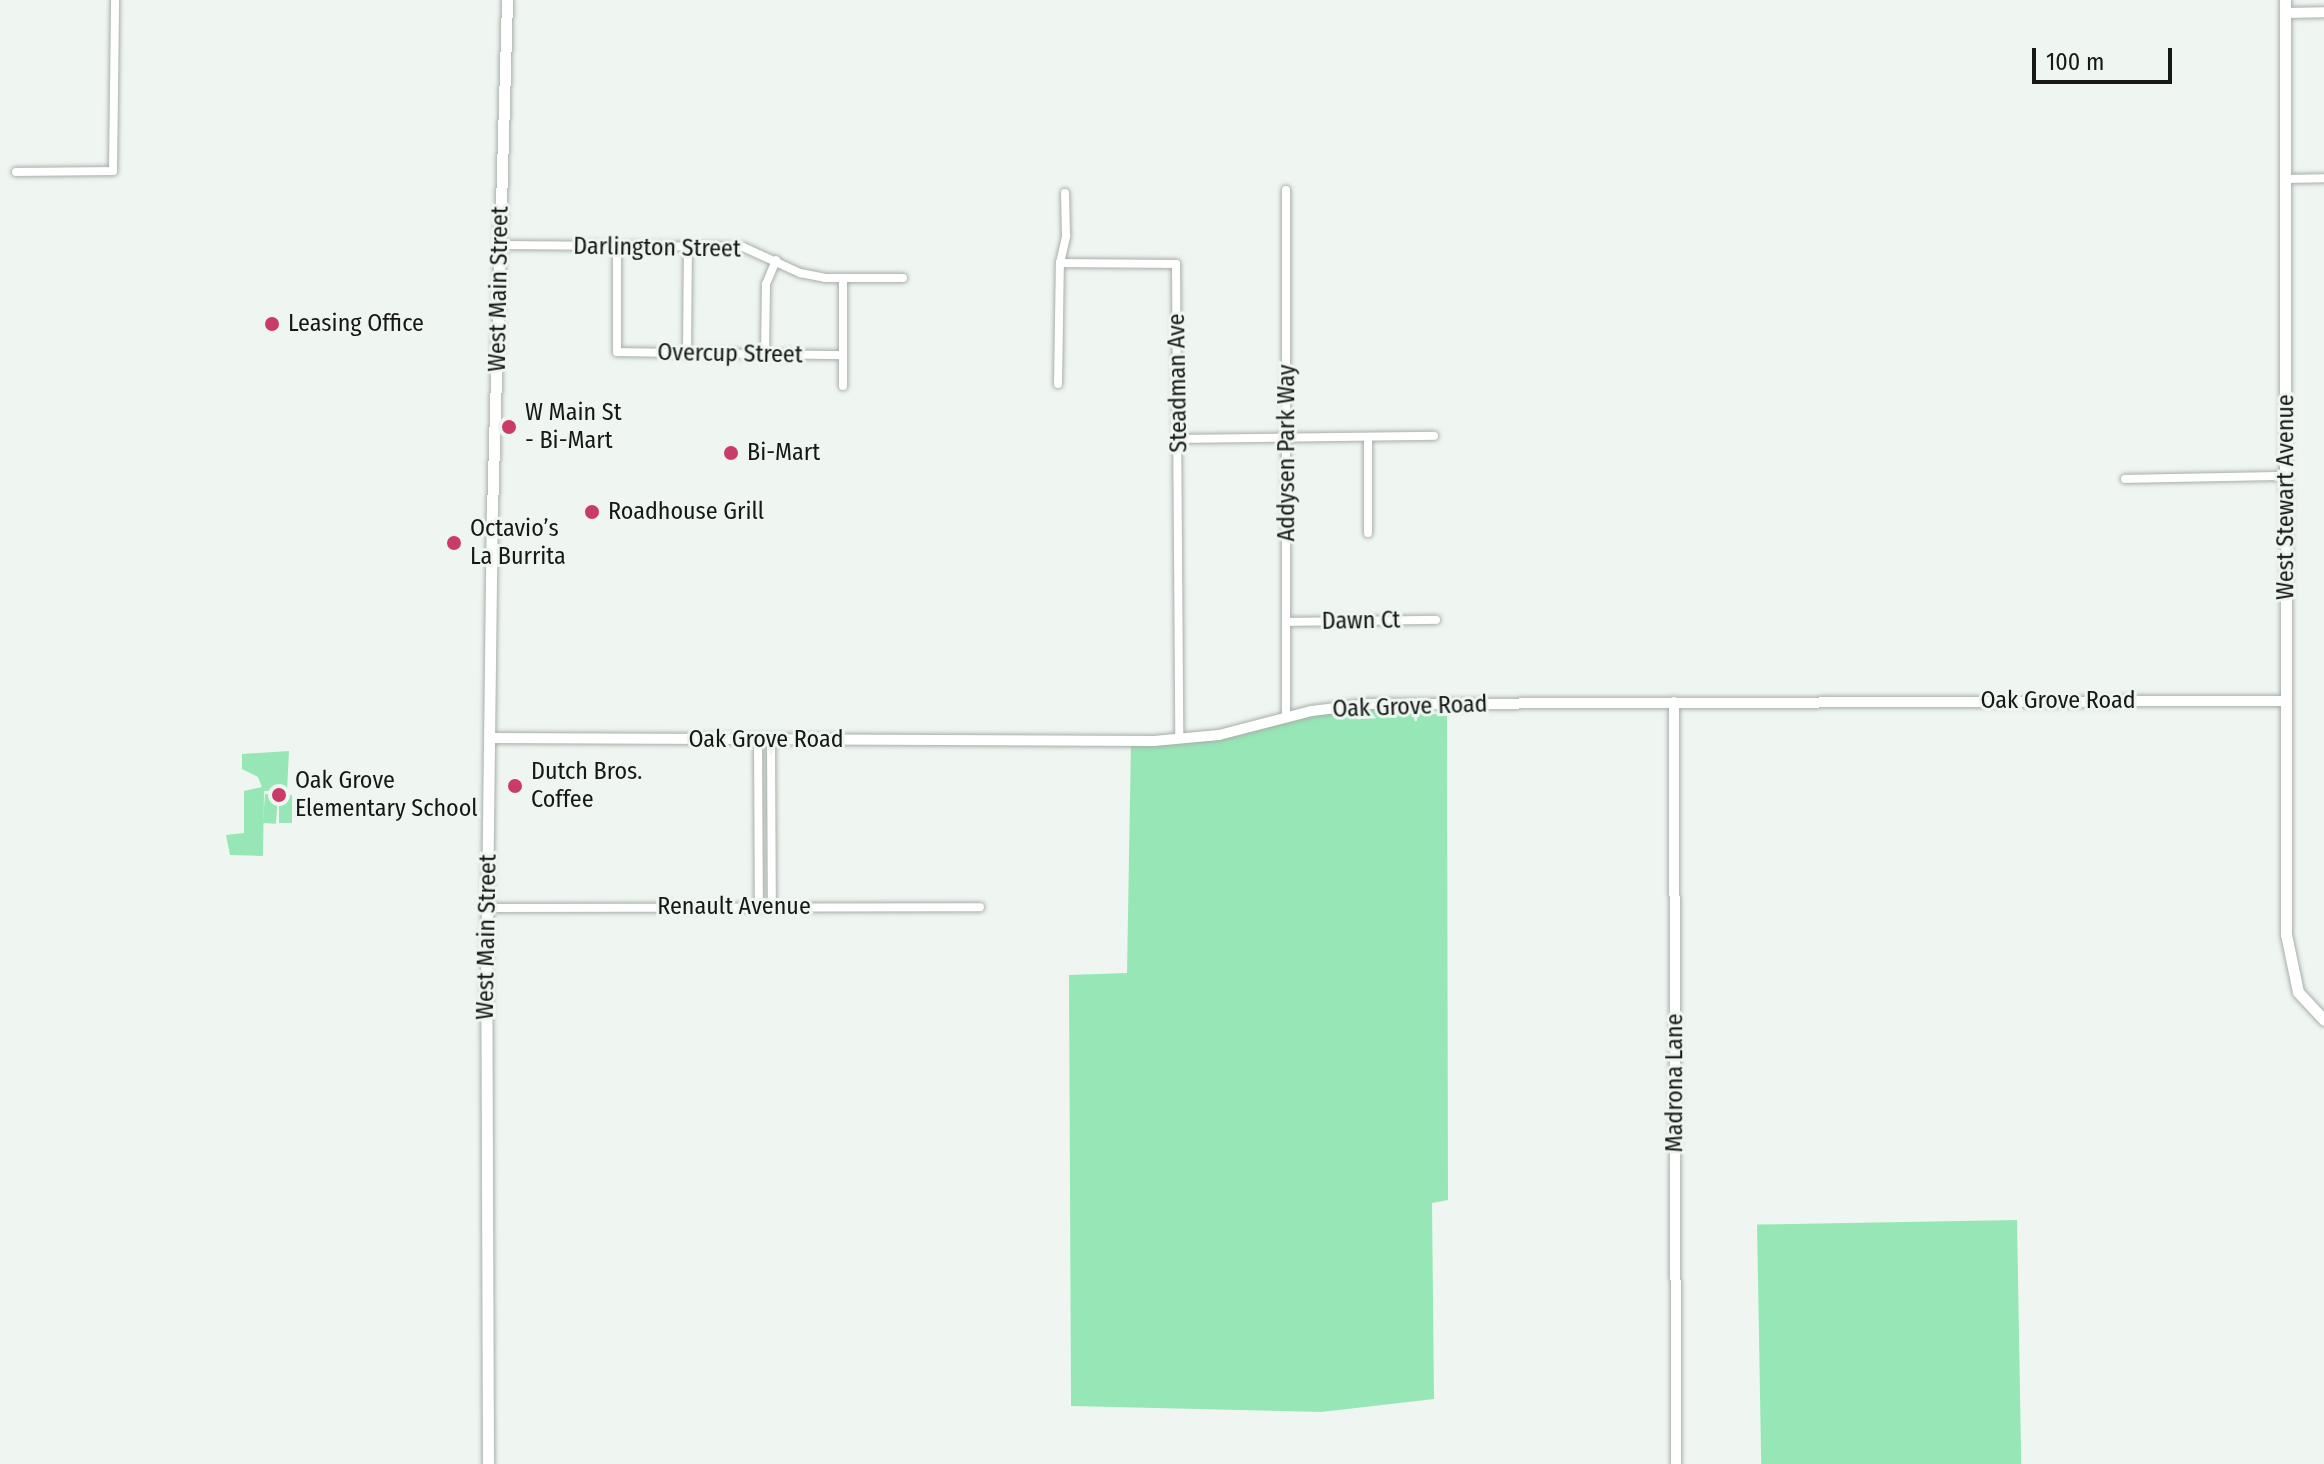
<!DOCTYPE html>
<meta charset="utf-8">
<style>
body{margin:0}
#map{position:relative;width:2324px;height:1464px;overflow:hidden;background:#eff6f1;font-family:"Fira Sans Condensed",sans-serif}
div>[style]{position:absolute}
[style*='--x']{left:calc(var(--x)*1px);top:calc(var(--y)*1px);width:calc(var(--w)*1px);rotate:calc(var(--a)*1deg)}
.green>*{inset:0;background:#96e7b5;transform-origin:0 0}
.roads{filter:drop-shadow(0 0 2px #a8aea9) drop-shadow(0 0 2px #a8aea9)}
.minor>*{height:8px;margin:-4px;padding:0 4px;transform-origin:4px;border-radius:4px;background:#fff}
.tertiary>*{height:10px;margin:-5px;padding:0 5px;transform-origin:5px;border-radius:5px;background:#fff}
.secondary>*{height:11px;margin:-5.5px;padding:0 5.5px;transform-origin:5.5px;border-radius:5.5px;background:#fff}
.dots>*{width:22px;height:22px;translate:-50% -50%;box-sizing:border-box;border:4px solid #eff6f1;border-radius:50%}
span{translate:-50% -50%;white-space:nowrap;text-align:center;line-height:1.15;-webkit-text-stroke:6px #eff6f1;paint-order:stroke}
.street-label{font-size:24px;color:#151816}
.poi-label{font-size:24px;color:#151816}
.left{translate:0 -50%;text-align:left}
.scale{position:absolute;left:2032px;top:48px;width:140px;height:36px;box-sizing:border-box;border:4px solid #151816;border-top:0;padding-left:10px;font-size:24px;line-height:28px;white-space:nowrap;color:#151816;-webkit-text-stroke:6px #eff6f1;paint-order:stroke}
</style>
<div id="map">
<div class="green">
<div style="clip-path:polygon(1369px 704px,1447px 716px,1448px 1200px,1432px 1203px,1434px 1399px,1321px 1412px,1071px 1406px,1069px 975px,1127px 973px,1131px 741px,1199px 738px)"></div>
<div style="clip-path:polygon(289px 751px,287px 791px,264px 791px,263px 856px,230px 855px,226px 835px,244px 833px,244px 791px,262px 787px,258px 777px,242px 769px,242px 754px)"></div>
<div style="left:265px;top:794px;width:13px;height:29px;rotate:4deg"></div>
<div style="left:279px;top:795px;width:13px;height:28px"></div>
<div style="left:2017px;top:1220px;width:244px;height:260px;rotate:89deg"></div>
</div>
<div class="roads">
<div class="minor">
<div style="--x:16;--y:172;--w:97;--a:-0.6"></div>
<div style="--x:113;--y:171;--w:171;--a:-89.3"></div>
<div style="--x:2285;--y:179;--w:39;--a:-1"></div>
<div style="--x:1286;--y:190;--w:527;--a:90"></div>
<div style="--x:500;--y:245;--w:243;--a:0.5"></div>
<div style="--x:743;--y:247;--w:63;--a:24.5"></div>
<div style="--x:800;--y:273;--w:25;--a:11"></div>
<div style="--x:825;--y:278;--w:78;--a:0"></div>
<div style="--x:617;--y:246;--w:106;--a:90"></div>
<div style="--x:617;--y:352;--w:226;--a:0.8"></div>
<div style="--x:1060;--y:263;--w:28;--a:-77"></div>
<div style="--x:1066;--y:236;--w:43;--a:-91.3"></div>
<div style="--x:843;--y:278;--w:108;--a:90"></div>
<div style="--x:687;--y:353;--w:107;--a:-89.5"></div>
<div style="--x:765;--y:355;--w:71;--a:-89.2"></div>
<div style="--x:766;--y:284;--w:26;--a:-67"></div>
<div style="--x:1058;--y:384;--w:121;--a:-89.1"></div>
<div style="--x:1060;--y:263;--w:116;--a:0.5"></div>
<div style="--x:1176;--y:264;--w:475;--a:89.6"></div>
<div style="--x:1368;--y:437;--w:96;--a:90"></div>
<div style="--x:1179;--y:439;--w:255;--a:-0.7"></div>
<div style="--x:2125;--y:479;--w:161;--a:-1.1"></div>
<div style="--x:1287;--y:622;--w:149;--a:-0.8"></div>
<div style="--x:758;--y:740;--w:167;--a:89.7"></div>
<div style="--x:771;--y:741;--w:167;--a:89.7"></div>
<div style="--x:488;--y:908;--w:492;--a:-0.1"></div>
</div>
<div class="tertiary">
<div style="--x:2285;--y:13;--w:39;--a:-1"></div>
<div style="--x:1674;--y:702;--w:762;--a:89.85"></div>
<div style="--x:490;--y:738;--w:664;--a:0.26"></div>
<div style="--x:1154;--y:741;--w:65;--a:-5.3"></div>
<div style="--x:1219;--y:735;--w:96;--a:-14.5"></div>
<div style="--x:1312;--y:711;--w:57;--a:-7"></div>
<div style="--x:1369;--y:704;--w:917;--a:-0.19"></div>
</div>
<div class="secondary">
<div style="--x:2285;--y:0;--w:934;--a:89.94"></div>
<div style="--x:2286;--y:934;--w:59;--a:78.3"></div>
<div style="--x:2298;--y:992;--w:38;--a:47"></div>
<div style="--x:488;--y:1464;--w:475;--a:-90.2"></div>
<div style="--x:486;--y:989;--w:477;--a:-89.3"></div>
<div style="--x:492;--y:512;--w:512;--a:-88.32"></div>
</div>
</div>
<div class="dots">
<div style="left:272px;top:324px;background:#ca3c68"></div>
<div style="left:509px;top:427px;background:#ca3c68"></div>
<div style="left:731px;top:453px;background:#ca3c68"></div>
<div style="left:592px;top:512px;background:#ca3c68"></div>
<div style="left:454px;top:543px;background:#ca3c68"></div>
<div style="left:515px;top:786px;background:#ca3c68"></div>
<div style="left:279px;top:795px;background:#ca3c68"></div>
</div>
<div class="street-label">
<span style="left:657px;top:248px;rotate:1deg">Darlington Street</span>
<span style="left:499px;top:289px;rotate:-89deg">West Main Street</span>
<span style="left:730px;top:354px;rotate:1deg">Overcup Street</span>
<span style="left:1178px;top:383px;rotate:-91deg">Steadman Ave</span>
<span style="left:1287px;top:453px;rotate:-90deg">Addysen Park Way</span>
<span style="left:2286px;top:497px;rotate:-90deg">West Stewart Avenue</span>
<span style="left:1361px;top:621px;rotate:-1deg">Dawn Ct</span>
<span style="left:2058px;top:701px">Oak Grove Road</span>
<span style="left:1410px;top:707px;rotate:-2deg">Oak Grove Road</span>
<span style="left:766px;top:740px">Oak Grove Road</span>
<span style="left:734px;top:907px">Renault Avenue</span>
<span style="left:487px;top:937px;rotate:-89deg">West Main Street</span>
<span style="left:1675px;top:1083px;rotate:-90deg">Madrona Lane</span>
</div>
<div class="poi-label">
<span class="left" style="left:288px;top:324px">Leasing Office</span>
<span class="left" style="left:525px;top:427px">W Main St<br>- Bi-Mart</span>
<span class="left" style="left:747px;top:453px">Bi-Mart</span>
<span class="left" style="left:608px;top:512px">Roadhouse Grill</span>
<span class="left" style="left:470px;top:543px">Octavio’s<br>La Burrita</span>
<span class="left" style="left:531px;top:786px">Dutch Bros.<br>Coffee</span>
<span class="left" style="left:295px;top:795px">Oak Grove<br>Elementary School</span>
</div>
<div class="scale">100 m</div>
</div>
